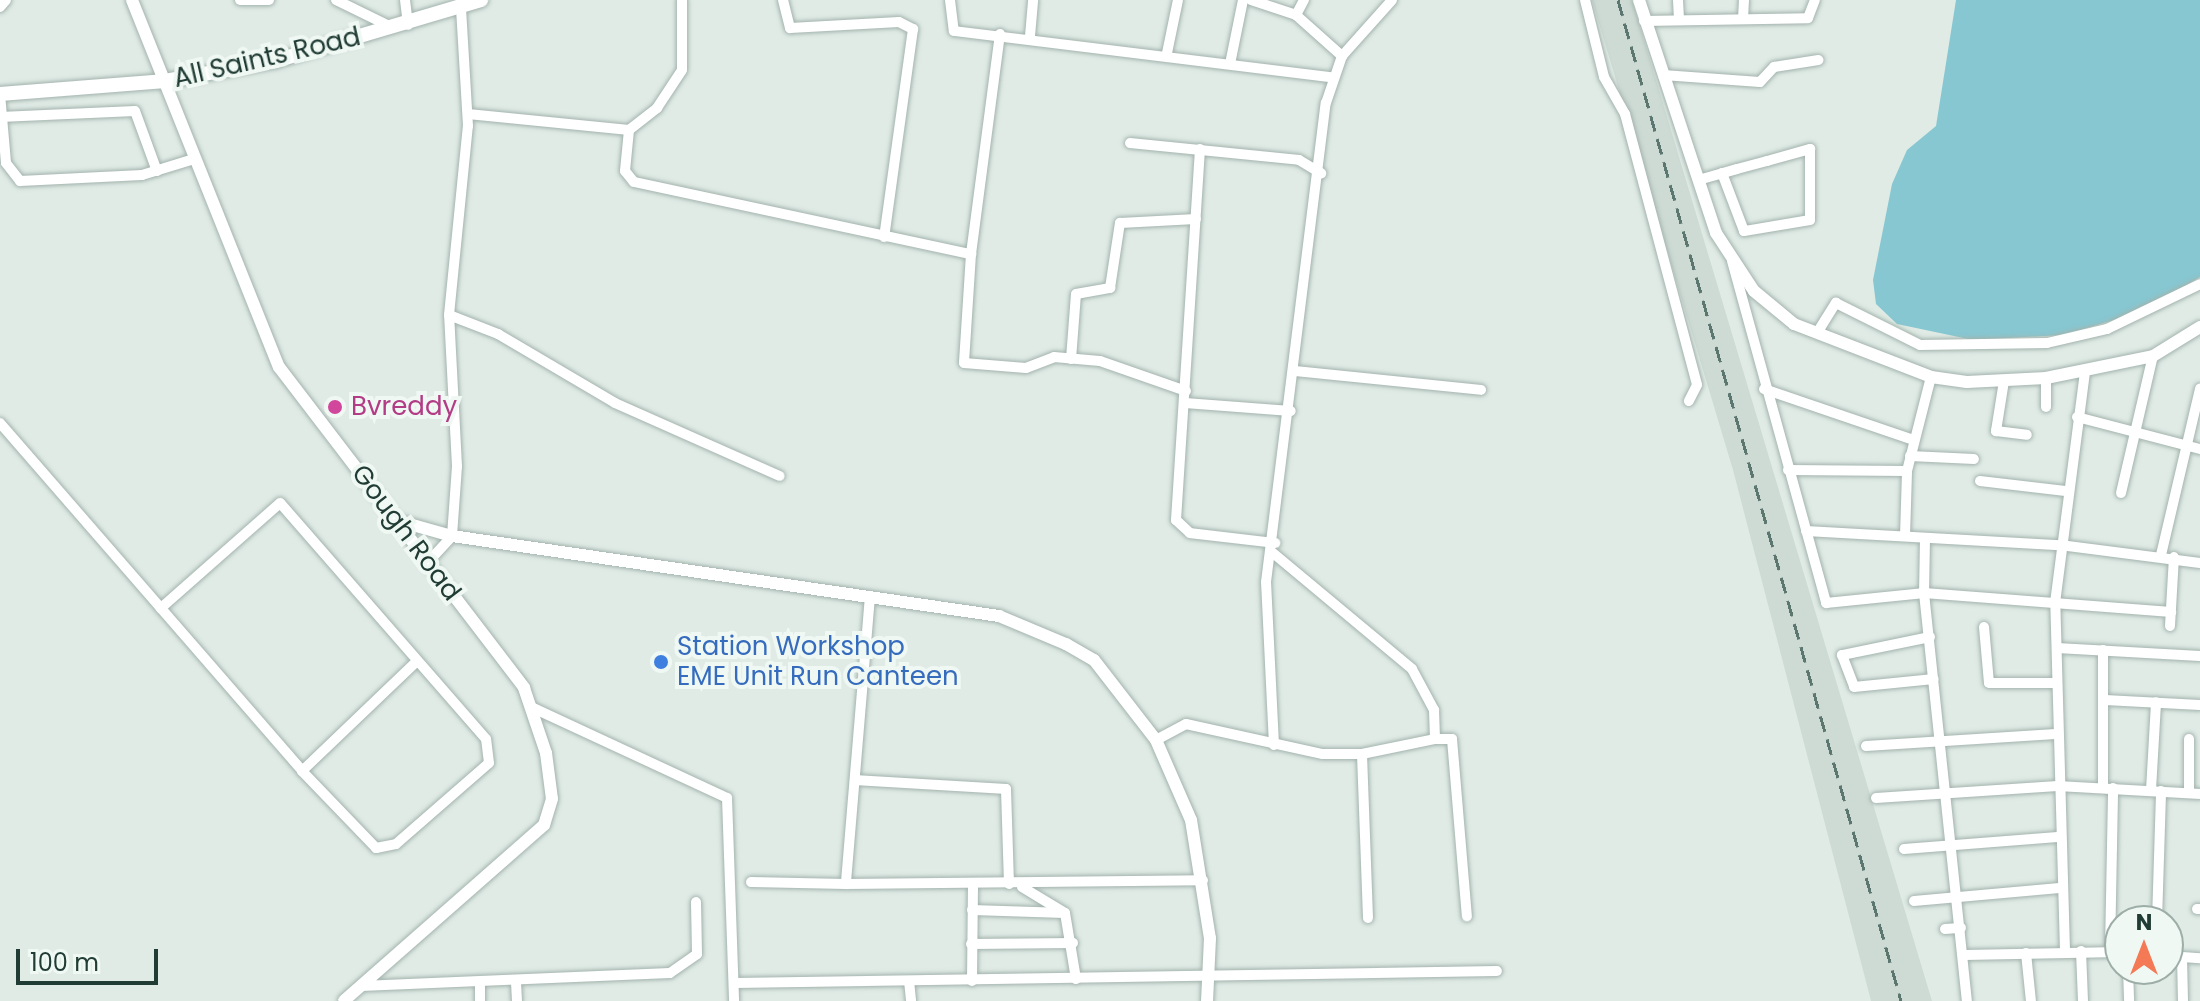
<!DOCTYPE html>
<style>
body{margin:0}
#map{position:relative;width:2200px;height:1001px;overflow:hidden;background:#e0ebe6;font-family:Poppins,sans-serif}
div>[style]{position:absolute}
[style*='--x']{left:calc(var(--x)*1px);top:calc(var(--y)*1px);width:calc(var(--w)*1px);rotate:calc(var(--a)*1deg)}
.built>*{inset:0;background:#cedbd5}
.water>*{inset:0;background:#87c7d1}
.roads{filter:drop-shadow(0 0 2px #a3b3ad) drop-shadow(0 0 2px #a3b3ad)}
.minor>*{height:10px;margin:-5px;padding:0 5px;transform-origin:5px;border-radius:5px;background:#fff}
.tertiary>*{height:12px;margin:-6px;padding:0 6px;transform-origin:6px;border-radius:6px;background:#fff}
.secondary>*{height:14px;margin:-7px;padding:0 7px;transform-origin:7px;border-radius:7px;background:#fff}
.rail>*{height:3px;margin-top:-1.5px;transform-origin:0;background:repeating-linear-gradient(90deg,#5b776f 0 16px,transparent 0 24px)}
.dots>*{width:22px;height:22px;translate:-50% -50%;box-sizing:border-box;border:4px solid #f0f8f4;border-radius:50%}
span{translate:-50% -50%;white-space:nowrap;text-align:center;line-height:1.15;-webkit-text-stroke:8px #f0f8f4;paint-order:stroke}
.street-label{font-size:26px;color:#203c34}
.hotel-label{font-size:26px;color:#b23c85}
.left{translate:0 -50%;text-align:left}
.shop-label{font-size:26px;color:#366cbe}
.north{position:absolute;left:2104px;top:905px;width:80px;height:80px;box-sizing:border-box;background:#f0f8f4;border:2px solid #9dada7;border-radius:50%;rotate:0deg;font-size:22px;font-weight:700;line-height:32px;text-align:center;color:#203c34}
.north::after{content:'';display:block;margin:auto;width:28px;height:36px;background:#f47a55;clip-path:polygon(50% 0,100% 100%,50% 72%,0 100%)}
.scale{position:absolute;left:16px;top:949px;width:142px;height:36px;box-sizing:border-box;border:4px solid #203c34;border-top:0;padding-left:10px;font-size:24px;line-height:28px;white-space:nowrap;color:#203c34;-webkit-text-stroke:6px #f0f8f4;paint-order:stroke}
</style>
<div id="map">
<div class="built">
<div style="clip-path:polygon(1592px 0,1632px 0,1932px 1001px,1871px 1001px,1733px 470px)"></div>
</div>
<div class="water">
<div style="clip-path:polygon(1956px 0,2200px 0,2200px 277px,2141px 312px,2063px 335px,1973px 340px,1897px 324px,1876px 304px,1873px 280px,1892px 184px,1907px 150px,1936px 126px)"></div>
</div>
<div class="roads">
<div class="minor">
<div style="--x:240;--y:0;--w:29;--a:0"></div>
<div style="--x:336;--y:0;--w:61;--a:26.1"></div>
<div style="--x:405;--y:0;--w:25;--a:83"></div>
<div style="--x:783;--y:0;--w:29;--a:76"></div>
<div style="--x:790;--y:28;--w:109;--a:-3.2"></div>
<div style="--x:899;--y:22;--w:16;--a:27"></div>
<div style="--x:913;--y:29;--w:210;--a:97.9"></div>
<div style="--x:950;--y:0;--w:31;--a:83"></div>
<div style="--x:954;--y:31;--w:379;--a:7"></div>
<div style="--x:1251;--y:0;--w:47;--a:18.4"></div>
<div style="--x:1296;--y:15;--w:62;--a:41.7"></div>
<div style="--x:1585;--y:0;--w:79;--a:76.1"></div>
<div style="--x:1604;--y:77;--w:43;--a:60.4"></div>
<div style="--x:1625;--y:114;--w:280;--a:75.1"></div>
<div style="--x:1697;--y:385;--w:18;--a:117"></div>
<div style="--x:1678;--y:0;--w:18;--a:87"></div>
<div style="--x:0;--y:7;--w:9;--a:-49"></div>
<div style="--x:1296;--y:15;--w:17;--a:-62"></div>
<div style="--x:1743;--y:19;--w:19;--a:-87"></div>
<div style="--x:1644;--y:21;--w:164;--a:-1"></div>
<div style="--x:1808;--y:18;--w:19;--a:-69"></div>
<div style="--x:1030;--y:36;--w:36;--a:-85"></div>
<div style="--x:1167;--y:53;--w:54;--a:-78.3"></div>
<div style="--x:1230;--y:64;--w:65;--a:-78.5"></div>
<div style="--x:1663;--y:75;--w:97;--a:4.1"></div>
<div style="--x:1760;--y:82;--w:21;--a:-47"></div>
<div style="--x:1774;--y:67;--w:45;--a:-9"></div>
<div style="--x:0;--y:94;--w:69;--a:85"></div>
<div style="--x:6;--y:163;--w:23;--a:52"></div>
<div style="--x:20;--y:181;--w:122;--a:-2.8"></div>
<div style="--x:142;--y:175;--w:54;--a:-17.1"></div>
<div style="--x:468;--y:114;--w:162;--a:5.7"></div>
<div style="--x:629;--y:130;--w:36;--a:-38"></div>
<div style="--x:657;--y:108;--w:45;--a:-56.7"></div>
<div style="--x:682;--y:70;--w:70;--a:-90"></div>
<div style="--x:0;--y:117;--w:135;--a:-2.5"></div>
<div style="--x:135;--y:111;--w:64;--a:69.9"></div>
<div style="--x:629;--y:130;--w:41;--a:95.6"></div>
<div style="--x:625;--y:171;--w:14;--a:51"></div>
<div style="--x:634;--y:182;--w:345;--a:12.1"></div>
<div style="--x:971;--y:254;--w:222;--a:-82.5"></div>
<div style="--x:1130;--y:143;--w:170;--a:5.7"></div>
<div style="--x:1299;--y:160;--w:26;--a:31"></div>
<div style="--x:1200;--y:149;--w:372;--a:93.7"></div>
<div style="--x:1176;--y:520;--w:19;--a:43"></div>
<div style="--x:1190;--y:533;--w:86;--a:6.7"></div>
<div style="--x:1702;--y:179;--w:36;--a:-16"></div>
<div style="--x:1737;--y:169;--w:31;--a:-15"></div>
<div style="--x:1767;--y:161;--w:45;--a:-15.6"></div>
<div style="--x:1810;--y:149;--w:71;--a:90"></div>
<div style="--x:1810;--y:220;--w:67;--a:170.5"></div>
<div style="--x:1744;--y:231;--w:62;--a:-110.8"></div>
<div style="--x:971;--y:254;--w:109;--a:93.7"></div>
<div style="--x:964;--y:363;--w:62;--a:4.6"></div>
<div style="--x:1026;--y:368;--w:30;--a:-21"></div>
<div style="--x:1054;--y:357;--w:46;--a:5"></div>
<div style="--x:1100;--y:361;--w:91;--a:19.2"></div>
<div style="--x:1732;--y:261;--w:355;--a:74.6"></div>
<div style="--x:1826;--y:603;--w:99;--a:-5.8"></div>
<div style="--x:1924;--y:593;--w:248;--a:4.4"></div>
<div style="--x:449;--y:315;--w:53;--a:21.2"></div>
<div style="--x:498;--y:334;--w:136;--a:30.5"></div>
<div style="--x:615;--y:403;--w:180;--a:23.9"></div>
<div style="--x:1817;--y:333;--w:36;--a:-58"></div>
<div style="--x:1836;--y:303;--w:94;--a:26.6"></div>
<div style="--x:1920;--y:345;--w:127;--a:-0.9"></div>
<div style="--x:2047;--y:343;--w:62;--a:-13.1"></div>
<div style="--x:2107;--y:329;--w:103;--a:-25.8"></div>
<div style="--x:1071;--y:359;--w:65;--a:-85.6"></div>
<div style="--x:1076;--y:294;--w:35;--a:-10"></div>
<div style="--x:1110;--y:288;--w:66;--a:-81.3"></div>
<div style="--x:1120;--y:223;--w:76;--a:-3"></div>
<div style="--x:1295;--y:371;--w:187;--a:5.8"></div>
<div style="--x:2004;--y:381;--w:51;--a:99.1"></div>
<div style="--x:1996;--y:431;--w:31;--a:7"></div>
<div style="--x:1764;--y:389;--w:158;--a:18.8"></div>
<div style="--x:1185;--y:403;--w:106;--a:4.3"></div>
<div style="--x:2046;--y:407;--w:29;--a:-90"></div>
<div style="--x:2077;--y:417;--w:127;--a:14.6"></div>
<div style="--x:0;--y:423;--w:461;--a:49"></div>
<div style="--x:302;--y:771;--w:107;--a:46.1"></div>
<div style="--x:376;--y:848;--w:20;--a:-11"></div>
<div style="--x:396;--y:844;--w:123;--a:-41.1"></div>
<div style="--x:489;--y:763;--w:24;--a:-97"></div>
<div style="--x:486;--y:739;--w:313;--a:-131.1"></div>
<div style="--x:280;--y:503;--w:159;--a:138.6"></div>
<div style="--x:1910;--y:456;--w:64;--a:2.7"></div>
<div style="--x:1788;--y:470;--w:119;--a:0.5"></div>
<div style="--x:1980;--y:481;--w:86;--a:6.7"></div>
<div style="--x:2121;--y:493;--w:141;--a:-76.9"></div>
<div style="--x:1806;--y:531;--w:254;--a:3.2"></div>
<div style="--x:2060;--y:545;--w:141;--a:7.3"></div>
<div style="--x:1905;--y:536;--w:65;--a:-88.2"></div>
<div style="--x:1907;--y:471;--w:97;--a:-75.7"></div>
<div style="--x:1925;--y:538;--w:55;--a:91"></div>
<div style="--x:1924;--y:593;--w:410;--a:84"></div>
<div style="--x:1273;--y:553;--w:181;--a:39.8"></div>
<div style="--x:1412;--y:669;--w:47;--a:61.8"></div>
<div style="--x:1434;--y:710;--w:29;--a:88"></div>
<div style="--x:1435;--y:739;--w:17;--a:0"></div>
<div style="--x:1452;--y:739;--w:178;--a:85.2"></div>
<div style="--x:2161;--y:555;--w:171;--a:-76.8"></div>
<div style="--x:429;--y:561;--w:34;--a:-47"></div>
<div style="--x:452;--y:536;--w:70;--a:-85.9"></div>
<div style="--x:457;--y:466;--w:151;--a:-93"></div>
<div style="--x:449;--y:315;--w:190;--a:-84.3"></div>
<div style="--x:468;--y:126;--w:119;--a:-93.4"></div>
<div style="--x:870;--y:596;--w:289;--a:94.8"></div>
<div style="--x:846;--y:884;--w:357;--a:-0.6"></div>
<div style="--x:2170;--y:626;--w:69;--a:-86.7"></div>
<div style="--x:1984;--y:627;--w:56;--a:84.9"></div>
<div style="--x:1989;--y:683;--w:68;--a:0"></div>
<div style="--x:1930;--y:637;--w:90;--a:168.4"></div>
<div style="--x:1842;--y:655;--w:34;--a:69"></div>
<div style="--x:1854;--y:687;--w:80;--a:-5.7"></div>
<div style="--x:2057;--y:648;--w:143;--a:3.2"></div>
<div style="--x:2105;--y:700;--w:95;--a:3"></div>
<div style="--x:531;--y:707;--w:216;--a:24.9"></div>
<div style="--x:727;--y:798;--w:203;--a:88"></div>
<div style="--x:2189;--y:739;--w:54;--a:90"></div>
<div style="--x:1156;--y:740;--w:34;--a:-28"></div>
<div style="--x:1186;--y:724;--w:140;--a:12.4"></div>
<div style="--x:1323;--y:754;--w:39;--a:0"></div>
<div style="--x:1274;--y:745;--w:163;--a:-92.8"></div>
<div style="--x:1266;--y:582;--w:483;--a:-82.9"></div>
<div style="--x:1326;--y:103;--w:50;--a:-71.2"></div>
<div style="--x:1342;--y:56;--w:75;--a:-48.2"></div>
<div style="--x:1866;--y:746;--w:190;--a:-3.6"></div>
<div style="--x:302;--y:771;--w:155;--a:-43.7"></div>
<div style="--x:855;--y:780;--w:151;--a:3.4"></div>
<div style="--x:1006;--y:789;--w:95;--a:88.2"></div>
<div style="--x:2103;--y:786;--w:136;--a:-90"></div>
<div style="--x:2151;--y:790;--w:88;--a:-86.7"></div>
<div style="--x:1876;--y:798;--w:182;--a:-3.8"></div>
<div style="--x:2058;--y:786;--w:142;--a:3.2"></div>
<div style="--x:1904;--y:849;--w:154;--a:-4.5"></div>
<div style="--x:751;--y:882;--w:95;--a:1.2"></div>
<div style="--x:1022;--y:887;--w:50;--a:31.2"></div>
<div style="--x:1065;--y:913;--w:67;--a:80.5"></div>
<div style="--x:1914;--y:901;--w:146;--a:-5.1"></div>
<div style="--x:2197;--y:909;--w:3;--a:0"></div>
<div style="--x:972;--y:910;--w:93;--a:1.8"></div>
<div style="--x:1368;--y:918;--w:164;--a:-92.1"></div>
<div style="--x:1362;--y:754;--w:75;--a:-11.6"></div>
<div style="--x:2157;--y:921;--w:130;--a:-88.2"></div>
<div style="--x:1945;--y:929;--w:16;--a:-4"></div>
<div style="--x:971;--y:944;--w:102;--a:-0.6"></div>
<div style="--x:2065;--y:951;--w:348;--a:-91.6"></div>
<div style="--x:2055;--y:603;--w:233;--a:-82.6"></div>
<div style="--x:2081;--y:951;--w:50;--a:87.7"></div>
<div style="--x:2110;--y:951;--w:163;--a:-88.9"></div>
<div style="--x:2026;--y:953;--w:48;--a:84.1"></div>
<div style="--x:1964;--y:955;--w:156;--a:-1.1"></div>
<div style="--x:2168;--y:956;--w:32;--a:4"></div>
<div style="--x:2182;--y:957;--w:44;--a:88.7"></div>
<div style="--x:2128;--y:969;--w:32;--a:88"></div>
<div style="--x:909;--y:981;--w:20;--a:84"></div>
<div style="--x:972;--y:981;--w:96;--a:-89.4"></div>
<div style="--x:516;--y:982;--w:19;--a:87"></div>
<div style="--x:735;--y:983;--w:762;--a:-0.9"></div>
<div style="--x:361;--y:986;--w:309;--a:-2.4"></div>
<div style="--x:670;--y:973;--w:33;--a:-35"></div>
<div style="--x:697;--y:954;--w:52;--a:-91.1"></div>
<div style="--x:480;--y:1001;--w:16;--a:-90"></div>
</div>
<div class="tertiary">
<div style="--x:132;--y:0;--w:395;--a:68.2"></div>
<div style="--x:279;--y:367;--w:404;--a:52.6"></div>
<div style="--x:524;--y:688;--w:69;--a:71.3"></div>
<div style="--x:546;--y:753;--w:46;--a:82.6"></div>
<div style="--x:552;--y:799;--w:27;--a:107"></div>
<div style="--x:544;--y:825;--w:266;--a:138.7"></div>
<div style="--x:1639;--y:0;--w:245;--a:71.7"></div>
<div style="--x:1716;--y:233;--w:69;--a:56.8"></div>
<div style="--x:1754;--y:291;--w:52;--a:39.5"></div>
<div style="--x:1794;--y:324;--w:147;--a:21.1"></div>
<div style="--x:1931;--y:377;--w:36;--a:8"></div>
<div style="--x:1967;--y:382;--w:79;--a:-2.9"></div>
<div style="--x:2046;--y:378;--w:109;--a:-11.6"></div>
<div style="--x:2153;--y:356;--w:55;--a:-31.7"></div>
<div style="--x:395;--y:520;--w:59;--a:15.7"></div>
<div style="--x:452;--y:536;--w:553;--a:8.32"></div>
<div style="--x:999;--y:616;--w:73;--a:22.7"></div>
<div style="--x:1066;--y:644;--w:32;--a:30"></div>
<div style="--x:1094;--y:660;--w:101;--a:52.2"></div>
<div style="--x:1156;--y:740;--w:87;--a:66.4"></div>
<div style="--x:1191;--y:820;--w:120;--a:80.9"></div>
<div style="--x:1210;--y:938;--w:63;--a:92.7"></div>
</div>
<div class="secondary">
<div style="--x:0;--y:94;--w:166;--a:-4.5"></div>
<div style="--x:165;--y:81;--w:112;--a:-10.3"></div>
<div style="--x:275;--y:61;--w:215;--a:-16.5"></div>
</div>
</div>
<div class="rail">
<div style="--x:1618;--y:0;--w:1040;--a:74.21"></div>
</div>
<div class="dots">
<div style="left:335px;top:407px;background:#d1479c"></div>
<div style="left:661px;top:662px;background:#3f7fe0"></div>
</div>
<div class="street-label">
<span style="left:267px;top:58px;rotate:-13deg">All Saints Road</span>
<span style="left:406px;top:533px;rotate:53deg">Gough Road</span>
</div>
<div class="hotel-label">
<span class="left" style="left:351px;top:407px">Bvreddy</span>
</div>
<div class="shop-label">
<span class="left" style="left:677px;top:662px">Station Workshop<br>EME Unit Run Canteen</span>
</div>
<div class="north">N</div>
<div class="scale">100 m</div>
</div>
